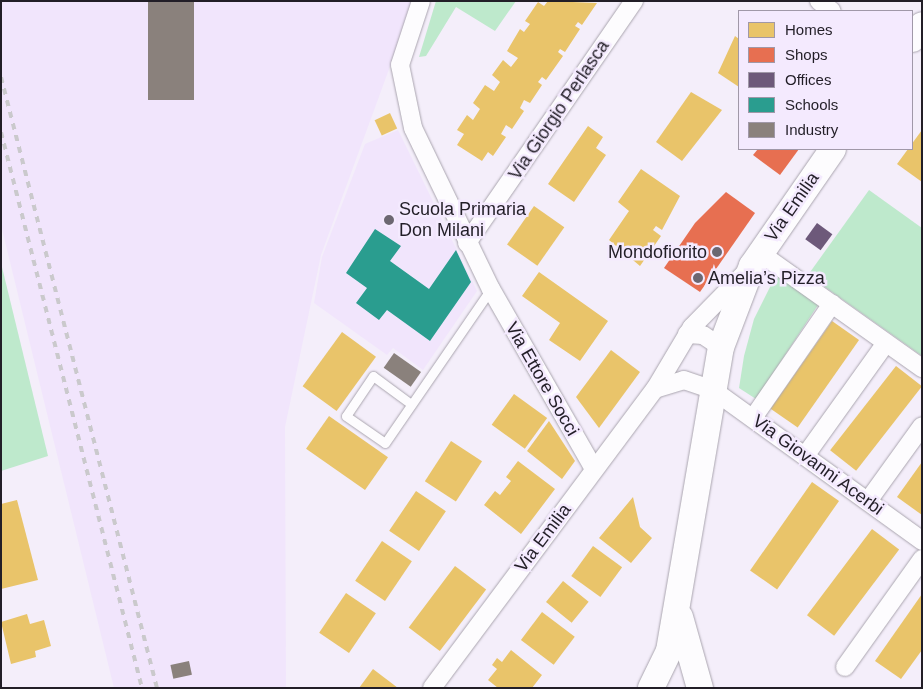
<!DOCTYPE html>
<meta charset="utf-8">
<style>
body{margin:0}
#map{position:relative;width:923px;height:689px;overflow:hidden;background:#f4eefa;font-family:Arial,sans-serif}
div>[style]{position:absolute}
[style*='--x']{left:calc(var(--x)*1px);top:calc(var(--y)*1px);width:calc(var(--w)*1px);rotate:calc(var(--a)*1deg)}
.built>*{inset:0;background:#f1e5fc}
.green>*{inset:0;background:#bee9cc}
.homes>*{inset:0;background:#e9c46a;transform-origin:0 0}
.shops>*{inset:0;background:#e76f51}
.offices>*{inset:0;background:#6d597a;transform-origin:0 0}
.schools>*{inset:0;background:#2a9d8f}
.industry>*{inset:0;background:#8a817c;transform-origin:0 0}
.roads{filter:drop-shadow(0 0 1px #aaa5af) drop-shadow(0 0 1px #aaa5af)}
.lane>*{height:9px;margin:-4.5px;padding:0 4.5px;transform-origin:4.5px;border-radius:4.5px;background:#fdfcfe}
.street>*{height:18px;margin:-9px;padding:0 9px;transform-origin:9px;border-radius:9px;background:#fdfcfe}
.secondary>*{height:26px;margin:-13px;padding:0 13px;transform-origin:13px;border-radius:13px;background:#fdfcfe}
.rail>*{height:4px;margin-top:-2px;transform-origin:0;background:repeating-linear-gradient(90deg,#cac9cc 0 6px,transparent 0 12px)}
.dots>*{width:14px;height:14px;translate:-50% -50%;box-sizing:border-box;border:2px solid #f4eafe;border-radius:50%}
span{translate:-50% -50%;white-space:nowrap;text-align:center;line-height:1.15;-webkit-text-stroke:5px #f4eafe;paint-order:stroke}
.street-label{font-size:18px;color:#221e27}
.poi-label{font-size:18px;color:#221e27}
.left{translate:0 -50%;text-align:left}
.right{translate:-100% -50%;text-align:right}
.frame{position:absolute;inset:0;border:2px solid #221e27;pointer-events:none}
.legend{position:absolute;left:738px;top:10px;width:175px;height:140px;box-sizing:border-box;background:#f4eafe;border:1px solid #a098a8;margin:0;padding:6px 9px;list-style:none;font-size:15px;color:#221e27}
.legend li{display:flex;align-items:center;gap:10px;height:25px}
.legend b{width:25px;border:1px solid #a098a8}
</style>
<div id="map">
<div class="built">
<div style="clip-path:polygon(1px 1px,414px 1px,321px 255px,285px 427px,286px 688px,114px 688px,1px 225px)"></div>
<div style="clip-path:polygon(398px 130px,477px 291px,423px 370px,393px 348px,387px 355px,314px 303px,322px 257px,365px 144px)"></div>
</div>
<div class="green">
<div style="clip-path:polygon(436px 1px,516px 1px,495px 31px,456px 7px,426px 56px,419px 57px)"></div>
<div style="clip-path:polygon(869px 190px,922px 228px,922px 356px,808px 275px)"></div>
<div style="clip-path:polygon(1px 263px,48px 456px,1px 471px)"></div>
<div style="clip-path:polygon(776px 275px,818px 305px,756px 399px,739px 388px,744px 356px,754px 319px)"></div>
</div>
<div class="homes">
<div style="clip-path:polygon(548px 1px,597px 3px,582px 25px,578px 22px,575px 26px,580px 29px,565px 52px,560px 49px,558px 52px,563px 56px,546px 80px,542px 77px,538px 82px,542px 85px,530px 103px,524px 100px,520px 108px,524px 111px,512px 129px,506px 125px,501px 134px,506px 137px,493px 156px,488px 152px,482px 161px,457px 145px,464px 134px,457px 130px,467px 115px,473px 120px,480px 109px,473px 103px,485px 85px,494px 91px,500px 82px,492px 75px,503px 60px,511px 67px,518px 58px,507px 51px,520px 29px,524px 32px,530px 24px,525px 21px,538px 2px,544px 6px)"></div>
<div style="clip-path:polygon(735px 36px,739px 39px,739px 87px,718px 73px)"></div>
<div style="clip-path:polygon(691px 92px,722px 110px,682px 161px,656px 142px)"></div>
<div style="left:390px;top:113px;width:17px;height:17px;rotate:65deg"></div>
<div style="clip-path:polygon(588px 126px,603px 137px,596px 148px,606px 155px,574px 202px,548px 184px)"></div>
<div style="clip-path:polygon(922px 130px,922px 182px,897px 164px)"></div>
<div style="clip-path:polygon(641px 169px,680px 196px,662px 230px,656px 226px,653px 230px,661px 236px,640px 266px,609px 240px,629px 211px,618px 202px)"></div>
<div style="left:534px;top:206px;width:37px;height:47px;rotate:35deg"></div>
<div style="clip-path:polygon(539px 272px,608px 321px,580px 361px,549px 340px,560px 323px,522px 296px)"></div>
<div style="left:832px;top:321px;width:33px;height:107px;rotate:35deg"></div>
<div style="left:342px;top:332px;width:42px;height:67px;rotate:36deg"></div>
<div style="clip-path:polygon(611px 350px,640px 372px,599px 428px,576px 397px)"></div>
<div style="left:896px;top:366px;width:33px;height:107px;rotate:38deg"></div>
<div style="left:514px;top:394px;width:41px;height:38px;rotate:36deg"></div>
<div style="left:329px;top:416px;width:72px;height:40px;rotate:35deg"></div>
<div style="clip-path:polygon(549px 421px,575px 461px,562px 479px,527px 451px)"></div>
<div style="left:451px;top:441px;width:37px;height:48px;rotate:33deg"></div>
<div style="clip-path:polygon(518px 461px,555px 489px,521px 534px,484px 505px,495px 491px,500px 495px,511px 481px,506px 477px)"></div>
<div style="clip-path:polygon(922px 462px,922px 515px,897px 497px)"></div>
<div style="left:812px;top:482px;width:33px;height:108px;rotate:35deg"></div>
<div style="left:416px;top:491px;width:36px;height:48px;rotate:34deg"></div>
<div style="clip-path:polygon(633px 497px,640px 527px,652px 538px,631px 563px,599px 538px)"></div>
<div style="clip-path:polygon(17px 500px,38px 580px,1px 589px,1px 504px)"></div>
<div style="left:872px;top:529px;width:34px;height:108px;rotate:37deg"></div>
<div style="left:382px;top:541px;width:36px;height:48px;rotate:34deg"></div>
<div style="left:593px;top:546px;width:36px;height:37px;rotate:36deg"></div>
<div style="left:455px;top:566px;width:39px;height:77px;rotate:37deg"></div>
<div style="left:563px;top:581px;width:33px;height:27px;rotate:39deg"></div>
<div style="left:346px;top:593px;width:36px;height:48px;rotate:34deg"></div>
<div style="clip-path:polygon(922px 594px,922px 650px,901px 679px,875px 661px)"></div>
<div style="left:542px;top:612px;width:41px;height:35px;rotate:37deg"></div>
<div style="clip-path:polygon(27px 614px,30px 624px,44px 620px,51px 646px,35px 651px,36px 657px,11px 664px,1px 622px)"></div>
<div style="clip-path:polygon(511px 650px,542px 675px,532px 688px,498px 688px,488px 680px,497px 669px,492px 665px,497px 658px,502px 662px)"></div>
<div style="clip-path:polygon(373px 669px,398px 688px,359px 688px)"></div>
</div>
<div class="shops">
<div style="clip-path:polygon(758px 149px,799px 149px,780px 175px,753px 155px)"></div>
<div style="clip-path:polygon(726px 192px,755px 213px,700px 292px,664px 268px,695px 223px)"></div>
</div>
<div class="offices">
<div style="left:817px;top:223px;width:19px;height:20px;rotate:36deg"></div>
</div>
<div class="schools">
<div style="clip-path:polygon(375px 229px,401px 246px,390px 261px,429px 289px,456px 250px,471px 282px,430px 341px,387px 310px,379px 320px,356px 303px,367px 288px,346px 273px)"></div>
</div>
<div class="industry">
<div style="left:148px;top:1px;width:46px;height:99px"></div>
<div style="left:394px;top:353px;width:33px;height:18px;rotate:35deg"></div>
<div style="left:189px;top:661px;width:14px;height:19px;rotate:78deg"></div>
</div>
<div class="roads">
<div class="lane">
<div style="--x:411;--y:404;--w:47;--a:-143.6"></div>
<div style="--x:373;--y:376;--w:48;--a:124"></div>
<div style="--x:346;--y:416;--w:47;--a:34.7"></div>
<div style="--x:385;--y:443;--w:187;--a:-55.5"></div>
</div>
<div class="street">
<div style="--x:421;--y:1;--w:67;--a:108.2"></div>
<div style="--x:400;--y:65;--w:64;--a:78.3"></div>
<div style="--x:413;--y:128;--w:179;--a:64.2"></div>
<div style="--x:491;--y:289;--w:207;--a:60.2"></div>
<div style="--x:819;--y:1;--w:16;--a:38"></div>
<div style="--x:467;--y:243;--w:294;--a:-55.4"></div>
<div style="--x:760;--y:253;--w:199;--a:35.4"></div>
<div style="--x:687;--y:334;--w:16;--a:4"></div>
<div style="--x:703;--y:335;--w:22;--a:34"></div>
<div style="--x:655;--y:389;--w:30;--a:-17"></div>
<div style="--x:684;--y:380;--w:31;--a:19"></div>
<div style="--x:713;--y:390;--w:258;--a:35.8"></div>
<div style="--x:753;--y:418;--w:139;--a:-55.3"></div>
<div style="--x:805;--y:456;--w:139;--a:-54.4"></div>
<div style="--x:868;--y:501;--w:92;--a:-54.2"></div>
<div style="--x:845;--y:667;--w:133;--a:-54.5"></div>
<div style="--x:432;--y:688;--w:373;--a:-53.3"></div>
<div style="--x:655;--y:389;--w:72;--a:-59.2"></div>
<div style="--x:692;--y:327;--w:78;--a:-45.5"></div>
</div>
<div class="secondary">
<div style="--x:912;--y:39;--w:17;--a:-54"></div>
<div style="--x:680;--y:617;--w:74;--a:74.3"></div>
<div style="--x:651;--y:688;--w:41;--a:-64.1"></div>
<div style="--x:669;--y:651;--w:308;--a:-80.3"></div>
<div style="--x:721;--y:347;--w:87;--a:-69.1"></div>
<div style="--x:752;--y:266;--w:142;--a:-55.3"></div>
</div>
</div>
<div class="rail">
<div style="--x:1;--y:77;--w:631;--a:75.68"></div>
<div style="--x:1;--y:132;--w:574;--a:75.77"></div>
</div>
<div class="dots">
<div style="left:389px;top:220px;background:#6c6771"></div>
<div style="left:717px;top:252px;background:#6c6771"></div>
<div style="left:698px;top:278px;background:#6c6771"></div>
</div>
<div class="street-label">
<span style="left:559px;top:110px;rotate:-56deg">Via Giorgio Perlasca</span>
<span style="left:792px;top:207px;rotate:-55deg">Via Emilia</span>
<span style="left:542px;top:379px;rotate:60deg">Via Ettore Socci</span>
<span style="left:818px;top:465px;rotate:36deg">Via Giovanni Acerbi</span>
<span style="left:543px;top:538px;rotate:-53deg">Via Emilia</span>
</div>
<div class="poi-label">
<span class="left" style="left:399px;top:220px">Scuola Primaria<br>Don Milani</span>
<span class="right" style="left:707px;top:252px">Mondofiorito</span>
<span class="left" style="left:708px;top:278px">Amelia’s Pizza</span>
</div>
<div class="frame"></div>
<ul class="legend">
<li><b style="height:14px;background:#e9c46a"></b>Homes</li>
<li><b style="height:14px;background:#e76f51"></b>Shops</li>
<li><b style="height:14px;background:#6d597a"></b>Offices</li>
<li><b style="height:14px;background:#2a9d8f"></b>Schools</li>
<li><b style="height:14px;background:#8a817c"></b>Industry</li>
</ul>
</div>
